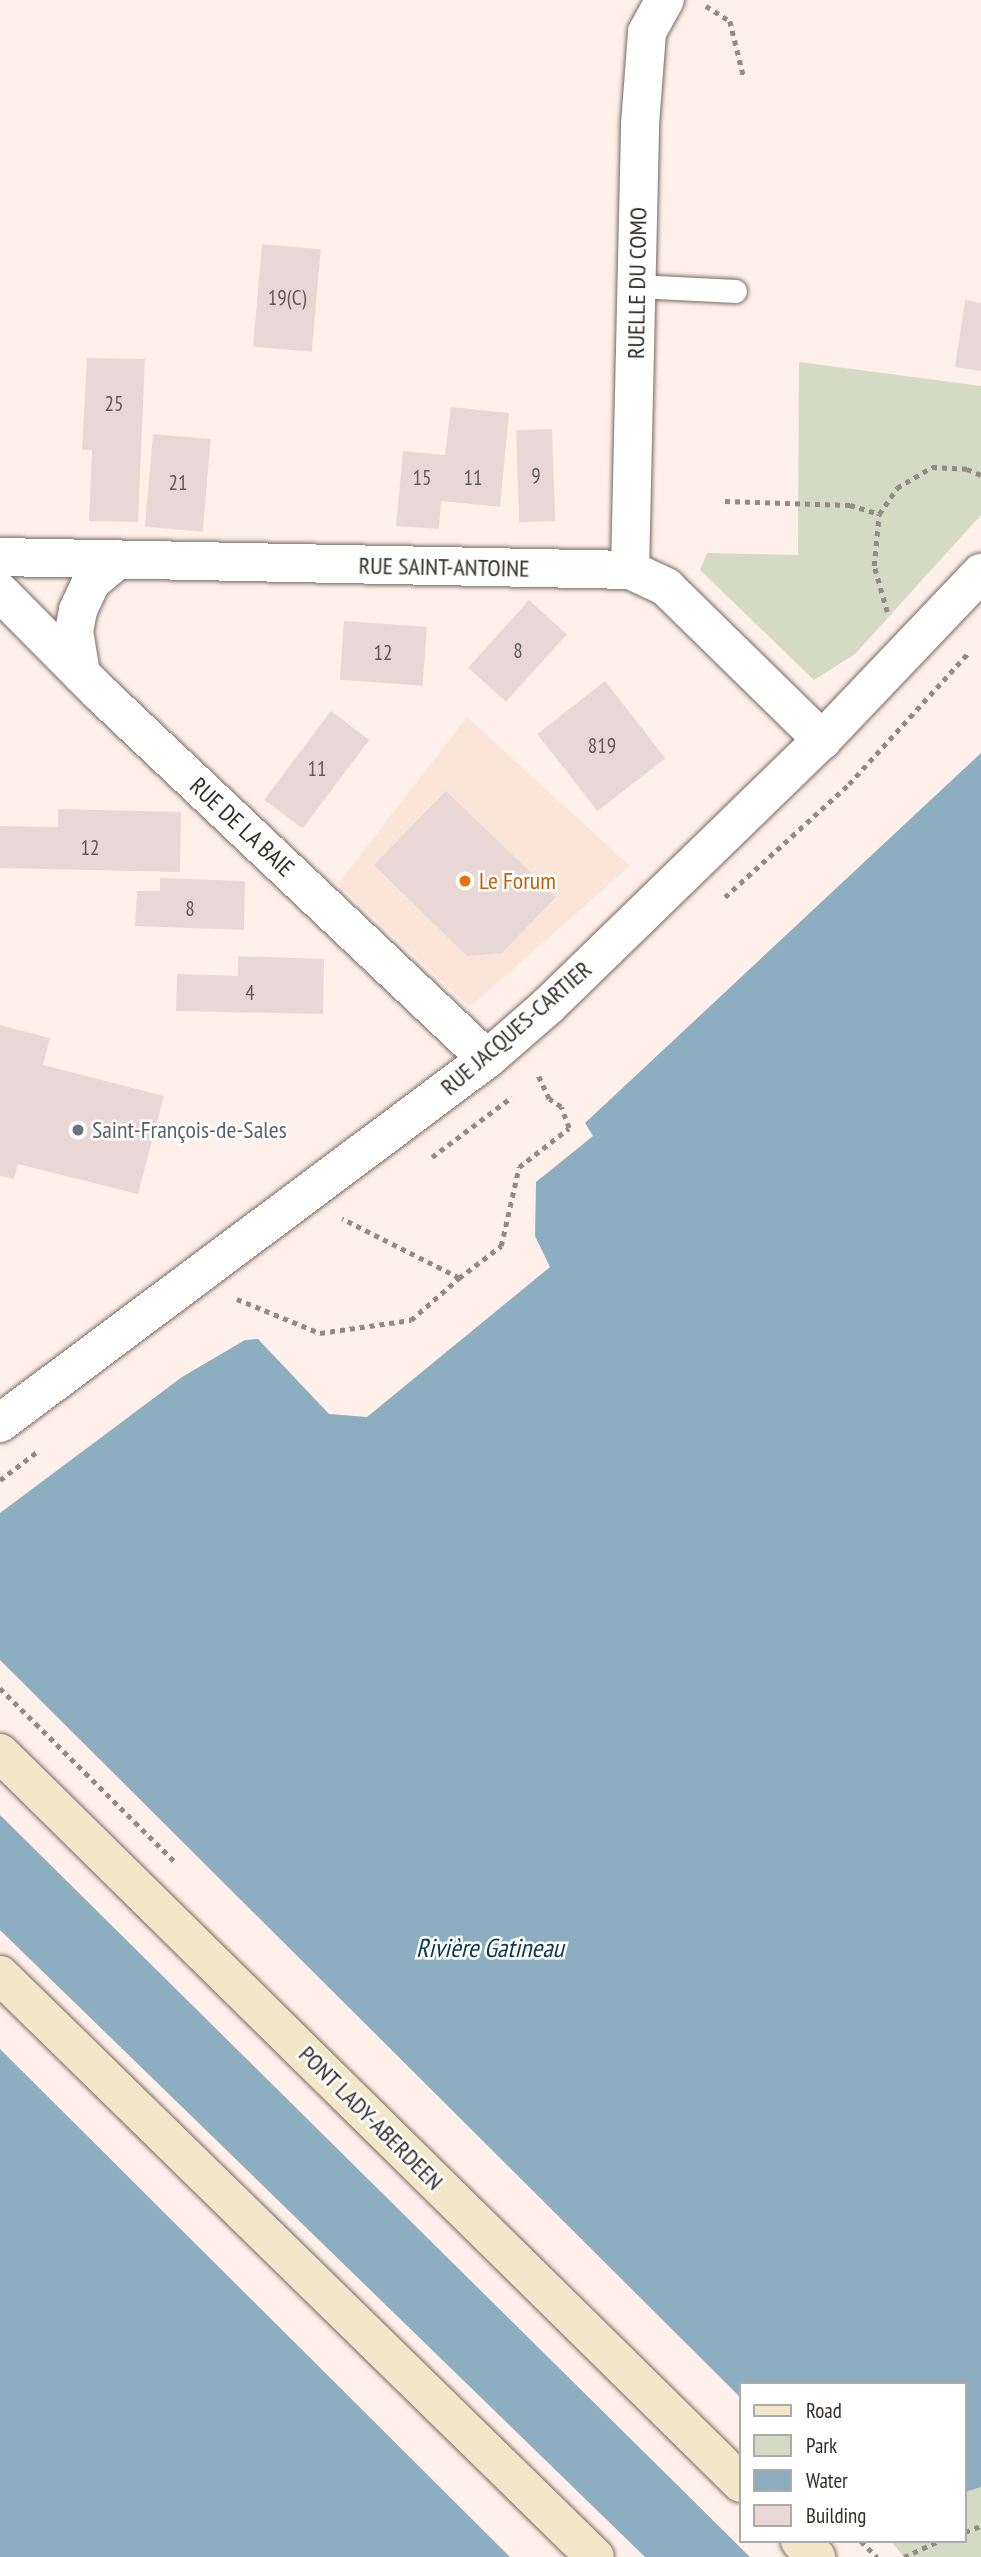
<!DOCTYPE html>
<meta charset="utf-8">
<style>
body{margin:0}
#map{position:relative;width:981px;height:2557px;overflow:hidden;background:#fff0e9;font-family:"PT Sans Narrow",sans-serif}
div>[style]{position:absolute}
[style*='--x']{left:calc(var(--x)*1px);top:calc(var(--y)*1px);width:calc(var(--w)*1px);rotate:calc(var(--a)*1deg)}
.commercial>*{inset:0;background:#fbe4d8}
.green>*{inset:0;background:#d4dac4}
.water>*{inset:0;background:#8caec0}
.pier>*{inset:0;background:#fff0e9}
.building>*{inset:0;background:#e9d7d6;transform-origin:0 0}
.path>*{height:4.5px;margin-top:-2.25px;transform-origin:0;background:repeating-linear-gradient(90deg,#948a85 0 5px,transparent 0 10px)}
.roads{filter:drop-shadow(0 0 2px #776963) drop-shadow(0 0 2px #776963)}
.service>*{height:23px;margin:-11.5px;padding:0 11.5px;transform-origin:11.5px;border-radius:11.5px;background:#fff}
.minor>*{height:38px;margin:-19px;padding:0 19px;transform-origin:19px;border-radius:19px;background:#fff}
.tertiary>*{height:38px;margin:-19px;padding:0 19px;transform-origin:19px;border-radius:19px;background:#fff}
.secondary>*{height:38px;margin:-19px;padding:0 19px;transform-origin:19px;border-radius:19px;background:#f3e7c9}
.dots>*{width:19px;height:19px;translate:-50% -50%;box-sizing:border-box;border:4px solid #fff;border-radius:50%}
span{translate:-50% -50%;white-space:nowrap;text-align:center;line-height:1.15;-webkit-text-stroke:5px #fff;paint-order:stroke}
.number-label{font-size:21px;color:#605856}
.number-label span{-webkit-text-stroke-width:0}
.street-label{font-size:24px;color:#332e2b}
.food-label{font-size:24px;color:#c56008}
.left{translate:0 -50%;text-align:left}
.worship-label{font-size:24px;color:#5b616d}
.water-label{font-size:26px;color:#0b3a4f;font-style:italic}
.legend{position:absolute;left:739px;top:2382px;width:228px;height:161px;box-sizing:border-box;background:#fff;border:2px solid #adabaa;margin:0;padding:9px 12px;list-style:none;font-size:21px;color:#332e2b}
.legend li{display:flex;align-items:center;gap:14px;height:35px}
.legend b{width:35px;border:2px solid #adabaa}
</style>
<div id="map">
<div class="commercial">
<div style="clip-path:polygon(467px 717px,630px 866px,470px 1007px,338px 884px)"></div>
</div>
<div class="green">
<div style="clip-path:polygon(799px 362px,981px 386px,981px 515px,855px 654px,814px 680px,700px 570px,707px 553px,798px 555px)"></div>
<div style="clip-path:polygon(981px 2487px,981px 2557px,904px 2557px,891px 2541px,965px 2541px,965px 2492px)"></div>
</div>
<div class="water">
<div style="clip-path:polygon(981px 753px,981px 2487px,965px 2492px,965px 2384px,741px 2384px,741px 2541px,850px 2557px,0 2557px,0 1513px,182px 1377px,245px 1340px,258px 1339px,329px 1414px,367px 1417px,550px 1267px,535px 1236px,536px 1182px,593px 1136px,585px 1123px)"></div>
</div>
<div class="pier">
<div style="clip-path:polygon(0 1660px,741px 2398px,741px 2541px,868px 2541px,855px 2557px,750px 2557px,0 1815px)"></div>
<div style="clip-path:polygon(0 1930px,645px 2557px,510px 2557px,0 2049px)"></div>
</div>
<div class="building">
<div style="left:262px;top:244px;width:59px;height:103px;rotate:5deg"></div>
<div style="clip-path:polygon(965px 300px,981px 303px,981px 371px,955px 367px)"></div>
<div style="clip-path:polygon(87px 358px,145px 359px,138px 522px,89px 521px,92px 450px,82px 450px)"></div>
<div style="clip-path:polygon(451px 407px,509px 413px,500px 507px,441px 501px,439px 529px,396px 526px,403px 451px,445px 455px)"></div>
<div style="left:552px;top:429px;width:92px;height:36px;rotate:88deg"></div>
<div style="left:153px;top:434px;width:58px;height:93px;rotate:5deg"></div>
<div style="left:529px;top:600px;width:51px;height:91px;rotate:42deg"></div>
<div style="left:344px;top:621px;width:83px;height:59px;rotate:4deg"></div>
<div style="left:605px;top:681px;width:98px;height:86px;rotate:52deg"></div>
<div style="left:331px;top:711px;width:48px;height:111px;rotate:37deg"></div>
<div style="clip-path:polygon(446px 791px,556px 897px,502px 953px,467px 956px,374px 865px)"></div>
<div style="clip-path:polygon(58px 809px,181px 812px,180px 872px,0 868px,0 826px,58px 827px)"></div>
<div style="clip-path:polygon(160px 878px,245px 881px,244px 930px,135px 926px,137px 891px,160px 891px)"></div>
<div style="clip-path:polygon(238px 956px,324px 959px,323px 1014px,176px 1011px,177px 974px,238px 976px)"></div>
<div style="clip-path:polygon(0 1025px,50px 1038px,43px 1065px,164px 1096px,138px 1194px,18px 1164px,14px 1179px,0 1176px)"></div>
</div>
<div class="path">
<div style="--x:706;--y:6;--w:28;--a:32"></div>
<div style="--x:730;--y:21;--w:59;--a:76.2"></div>
<div style="--x:725;--y:501;--w:125;--a:1.8"></div>
<div style="--x:850;--y:505;--w:30;--a:17"></div>
<div style="--x:887;--y:612;--w:48;--a:-105.8"></div>
<div style="--x:874;--y:566;--w:52;--a:-84.5"></div>
<div style="--x:879;--y:514;--w:32;--a:-55"></div>
<div style="--x:897;--y:488;--w:41;--a:-31"></div>
<div style="--x:932;--y:467;--w:35;--a:3"></div>
<div style="--x:967;--y:469;--w:15;--a:23"></div>
<div style="--x:725;--y:897;--w:168;--a:-42.3"></div>
<div style="--x:849;--y:784;--w:177;--a:-47.7"></div>
<div style="--x:432;--y:1157;--w:100;--a:-36.9"></div>
<div style="--x:459;--y:1278;--w:53;--a:-37.3"></div>
<div style="--x:501;--y:1246;--w:81;--a:-77.2"></div>
<div style="--x:519;--y:1167;--w:63;--a:-38"></div>
<div style="--x:569;--y:1128;--w:22;--a:-111"></div>
<div style="--x:561;--y:1107;--w:14;--a:-146"></div>
<div style="--x:549;--y:1099;--w:26;--a:-115"></div>
<div style="--x:237;--y:1299;--w:90;--a:22.3"></div>
<div style="--x:320;--y:1333;--w:92;--a:-8.1"></div>
<div style="--x:411;--y:1320;--w:64;--a:-41.2"></div>
<div style="--x:459;--y:1278;--w:131;--a:-153.2"></div>
<div style="--x:0;--y:1480;--w:48;--a:-37.3"></div>
<div style="--x:0;--y:1688;--w:248;--a:44.8"></div>
<div style="--x:965;--y:2532;--w:17;--a:-21"></div>
<div style="--x:861;--y:2541;--w:23;--a:45"></div>
<div style="--x:904;--y:2557;--w:38;--a:-25"></div>
</div>
<div class="roads">
<div class="service">
<div style="--x:637;--y:286;--w:98;--a:2.9"></div>
</div>
<div class="minor">
<div style="--x:0;--y:557;--w:630;--a:1.18"></div>
<div style="--x:630;--y:570;--w:40;--a:25"></div>
<div style="--x:666;--y:587;--w:219;--a:44.4"></div>
<div style="--x:630;--y:570;--w:446;--a:-88.7"></div>
<div style="--x:640;--y:124;--w:92;--a:-85.6"></div>
<div style="--x:647;--y:32;--w:37;--a:-61"></div>
<div style="--x:0;--y:592;--w:141;--a:45.3"></div>
<div style="--x:99;--y:692;--w:534;--a:43.41"></div>
<div style="--x:81;--y:674;--w:44;--a:-99.2"></div>
<div style="--x:74;--y:631;--w:21;--a:-79"></div>
<div style="--x:78;--y:610;--w:31;--a:-65"></div>
<div style="--x:91;--y:582;--w:34;--a:-40"></div>
</div>
<div class="tertiary">
<div style="--x:0;--y:1423;--w:608;--a:-36.78"></div>
<div style="--x:487;--y:1059;--w:81;--a:-41"></div>
<div style="--x:548;--y:1006;--w:382;--a:-44.2"></div>
<div style="--x:822;--y:740;--w:231;--a:-46.4"></div>
</div>
<div class="secondary">
<div style="--x:0;--y:1753;--w:1040;--a:44.57"></div>
<div style="--x:0;--y:1975;--w:832;--a:44.37"></div>
<div style="--x:800;--y:2541;--w:23;--a:45"></div>
</div>
</div>
<div class="dots">
<div style="left:465px;top:881px;background:#e8710a"></div>
<div style="left:78px;top:1130px;background:#6b7280"></div>
</div>
<div class="number-label">
<span style="left:287px;top:298px">19(C)</span>
<span style="left:114px;top:404px">25</span>
<span style="left:536px;top:476px">9</span>
<span style="left:422px;top:478px">15</span>
<span style="left:473px;top:478px">11</span>
<span style="left:178px;top:483px">21</span>
<span style="left:518px;top:651px">8</span>
<span style="left:383px;top:653px">12</span>
<span style="left:602px;top:746px">819</span>
<span style="left:317px;top:769px">11</span>
<span style="left:90px;top:848px">12</span>
<span style="left:190px;top:909px">8</span>
<span style="left:250px;top:993px">4</span>
</div>
<div class="street-label">
<span style="left:637px;top:283px;rotate:-89deg">RUELLE DU COMO</span>
<span style="left:444px;top:567px;rotate:1deg">RUE SAINT-ANTOINE</span>
<span style="left:242px;top:827px;rotate:43deg">RUE DE LA BAIE</span>
<span style="left:516px;top:1028px;rotate:-41deg">RUE JACQUES-CARTIER</span>
<span style="left:371px;top:2118px;rotate:45deg">PONT LADY-ABERDEEN</span>
</div>
<div class="food-label">
<span class="left" style="left:479px;top:881px">Le Forum</span>
</div>
<div class="worship-label">
<span class="left" style="left:92px;top:1130px">Saint-François-de-Sales</span>
</div>
<div class="water-label">
<span style="left:490px;top:1948px">Rivière Gatineau</span>
</div>
<ul class="legend">
<li><b style="height:9px;background:#f3e7c9"></b>Road</li>
<li><b style="height:19px;background:#d4dac4"></b>Park</li>
<li><b style="height:19px;background:#8caec0"></b>Water</li>
<li><b style="height:19px;background:#e9d7d6"></b>Building</li>
</ul>
</div>
